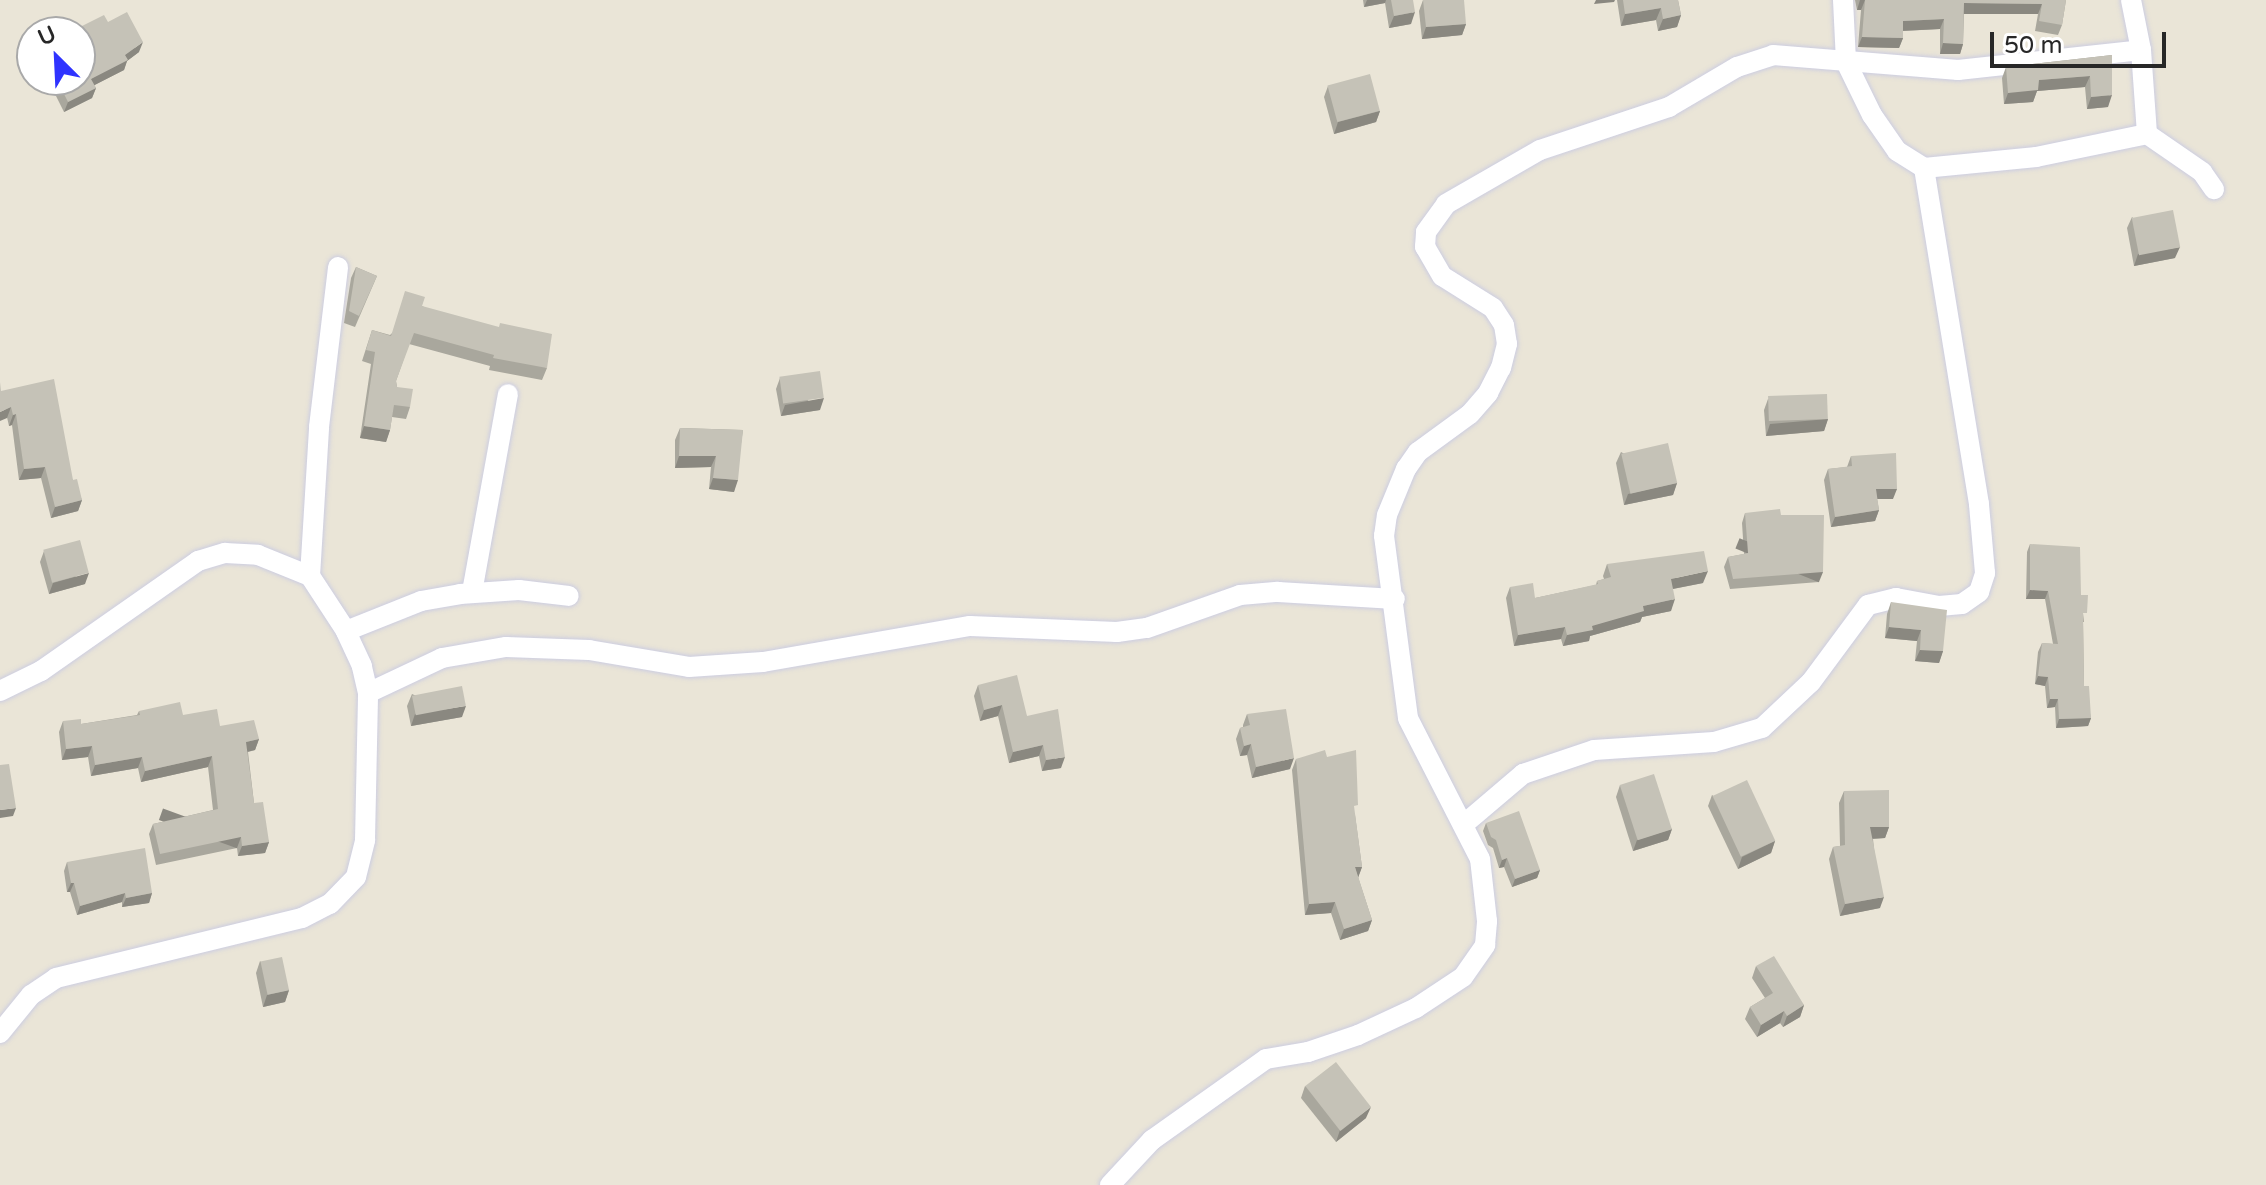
<!DOCTYPE html>
<style>
body{margin:0}
#map{position:relative;width:2266px;height:1185px;overflow:hidden;background:#eae5d7;font-family:"Varela Round",sans-serif}
div>[style]{position:absolute}
[style*='--x']{left:calc(var(--x)*1px);top:calc(var(--y)*1px);width:calc(var(--w)*1px);rotate:calc(var(--a)*1deg)}
.roads{filter:drop-shadow(0 0 2px #cccde1) drop-shadow(0 0 2px #cccde1)}
.street>*{height:20px;margin:-10px;padding:0 10px;transform-origin:10px;border-radius:10px;background:#fff}
.wall>*{inset:0;background:#a9a79d}
.shaded-wall>*{inset:0;background:#8a8880;transform-origin:0 0}
.building>*{inset:0;background:#c5c2b7;transform-origin:0 0}
span{translate:-50% -50%;white-space:nowrap;text-align:center;line-height:1.15;-webkit-text-stroke:7px #fff;paint-order:stroke}
.north{position:absolute;left:16px;top:16px;width:80px;height:80px;box-sizing:border-box;background:#fff;border:2px solid #a9a9a9;border-radius:50%;rotate:336deg;font-size:22px;font-weight:700;line-height:32px;text-align:center;color:#272727}
.north::after{content:'';display:block;margin:auto;width:28px;height:36px;background:#2f33ff;clip-path:polygon(50% 0,100% 100%,50% 72%,0 100%)}
.scale{position:absolute;left:1990px;top:32px;width:176px;height:36px;box-sizing:border-box;border:4px solid #272727;border-top:0;padding-left:10px;font-size:24px;line-height:28px;white-space:nowrap;color:#272727;-webkit-text-stroke:6px #fff;paint-order:stroke}
</style>
<div id="map">
<div class="roads">
<div class="street">
<div style="--x:1843;--y:0;--w:62;--a:87.2"></div>
<div style="--x:1846;--y:62;--w:59;--a:63.9"></div>
<div style="--x:1872;--y:115;--w:44;--a:55.2"></div>
<div style="--x:1897;--y:151;--w:32;--a:32"></div>
<div style="--x:1924;--y:168;--w:113;--a:-5.6"></div>
<div style="--x:2036;--y:157;--w:113;--a:-11.7"></div>
<div style="--x:2147;--y:134;--w:67;--a:34.6"></div>
<div style="--x:2202;--y:172;--w:21;--a:55"></div>
<div style="--x:2131;--y:0;--w:51;--a:78.7"></div>
<div style="--x:2141;--y:50;--w:84;--a:85.9"></div>
<div style="--x:472;--y:592;--w:201;--a:-79.7"></div>
<div style="--x:346;--y:631;--w:81;--a:-21.8"></div>
<div style="--x:421;--y:601;--w:40;--a:-10"></div>
<div style="--x:460;--y:594;--w:59;--a:-3.9"></div>
<div style="--x:519;--y:590;--w:50;--a:6.8"></div>
<div style="--x:0;--y:691;--w:46;--a:-26"></div>
<div style="--x:41;--y:671;--w:192;--a:-35"></div>
<div style="--x:198;--y:561;--w:28;--a:-17"></div>
<div style="--x:225;--y:553;--w:33;--a:3"></div>
<div style="--x:258;--y:555;--w:56;--a:22"></div>
<div style="--x:368;--y:693;--w:82;--a:-25.3"></div>
<div style="--x:442;--y:658;--w:65;--a:-9.8"></div>
<div style="--x:506;--y:647;--w:83;--a:2.1"></div>
<div style="--x:589;--y:650;--w:101;--a:9.6"></div>
<div style="--x:689;--y:667;--w:74;--a:-3.9"></div>
<div style="--x:763;--y:662;--w:210;--a:-9.9"></div>
<div style="--x:970;--y:626;--w:147;--a:2.3"></div>
<div style="--x:1117;--y:632;--w:30;--a:-8"></div>
<div style="--x:1147;--y:628;--w:99;--a:-19.5"></div>
<div style="--x:1240;--y:595;--w:38;--a:-5"></div>
<div style="--x:1278;--y:592;--w:117;--a:3.4"></div>
<div style="--x:1463;--y:825;--w:79;--a:-40.4"></div>
<div style="--x:1523;--y:774;--w:75;--a:-18.7"></div>
<div style="--x:1594;--y:750;--w:120;--a:-3.8"></div>
<div style="--x:1714;--y:742;--w:50;--a:-16.3"></div>
<div style="--x:1762;--y:728;--w:67;--a:-43.2"></div>
<div style="--x:1811;--y:682;--w:96;--a:-53.5"></div>
<div style="--x:1868;--y:605;--w:29;--a:-14"></div>
<div style="--x:1896;--y:598;--w:44;--a:10.5"></div>
<div style="--x:1939;--y:606;--w:23;--a:-5"></div>
<div style="--x:1962;--y:604;--w:21;--a:-35"></div>
<div style="--x:1979;--y:592;--w:20;--a:-72"></div>
<div style="--x:1985;--y:573;--w:69;--a:-95"></div>
<div style="--x:1979;--y:504;--w:340;--a:-99.3"></div>
<div style="--x:0;--y:1033;--w:49;--a:-50.8"></div>
<div style="--x:31;--y:995;--w:30;--a:-34"></div>
<div style="--x:56;--y:978;--w:253;--a:-13.7"></div>
<div style="--x:302;--y:918;--w:31;--a:-27"></div>
<div style="--x:330;--y:904;--w:37;--a:-46"></div>
<div style="--x:356;--y:877;--w:38;--a:-76"></div>
<div style="--x:365;--y:840;--w:147;--a:-88.8"></div>
<div style="--x:368;--y:693;--w:28;--a:-103"></div>
<div style="--x:362;--y:666;--w:38;--a:-115"></div>
<div style="--x:346;--y:631;--w:66;--a:-123.2"></div>
<div style="--x:310;--y:576;--w:149;--a:-86.5"></div>
<div style="--x:319;--y:427;--w:161;--a:-83.2"></div>
<div style="--x:1110;--y:1185;--w:62;--a:-47"></div>
<div style="--x:1152;--y:1140;--w:140;--a:-35.4"></div>
<div style="--x:1266;--y:1059;--w:43;--a:-9.5"></div>
<div style="--x:1308;--y:1052;--w:53;--a:-18.8"></div>
<div style="--x:1358;--y:1035;--w:64;--a:-25"></div>
<div style="--x:1416;--y:1008;--w:56;--a:-33.4"></div>
<div style="--x:1463;--y:977;--w:39;--a:-55"></div>
<div style="--x:1485;--y:945;--w:24;--a:-85"></div>
<div style="--x:1487;--y:921;--w:62;--a:-96.4"></div>
<div style="--x:1480;--y:859;--w:158;--a:-117.1"></div>
<div style="--x:1408;--y:718;--w:184;--a:-97.5"></div>
<div style="--x:1384;--y:536;--w:21;--a:-82"></div>
<div style="--x:1387;--y:515;--w:50;--a:-67.6"></div>
<div style="--x:1406;--y:469;--w:21;--a:-55"></div>
<div style="--x:1418;--y:452;--w:64;--a:-36.2"></div>
<div style="--x:1470;--y:414;--w:28;--a:-49"></div>
<div style="--x:1488;--y:393;--w:28;--a:-63"></div>
<div style="--x:1501;--y:368;--w:25;--a:-76"></div>
<div style="--x:1507;--y:344;--w:19;--a:-99"></div>
<div style="--x:1504;--y:325;--w:20;--a:-123"></div>
<div style="--x:1493;--y:308;--w:60;--a:-147.9"></div>
<div style="--x:1442;--y:276;--w:34;--a:-120"></div>
<div style="--x:1425;--y:247;--w:15;--a:-86"></div>
<div style="--x:1426;--y:232;--w:34;--a:-54"></div>
<div style="--x:1446;--y:204;--w:108;--a:-29.9"></div>
<div style="--x:1540;--y:150;--w:136;--a:-18.4"></div>
<div style="--x:1669;--y:107;--w:79;--a:-30.5"></div>
<div style="--x:1737;--y:67;--w:38;--a:-18"></div>
<div style="--x:1773;--y:55;--w:186;--a:4.6"></div>
<div style="--x:1958;--y:70;--w:184;--a:-6.2"></div>
</div>
</div>
<div class="wall">
<div style="clip-path:polygon(1363px 0,1413px 0,1411px 24px,1389px 28px,1385px 3px,1364px 7px)"></div>
<div style="clip-path:polygon(1423px 0,1466px 24px,1462px 35px,1422px 39px,1419px 11px)"></div>
<div style="clip-path:polygon(1617px 0,1678px 0,1681px 15px,1677px 27px,1658px 31px,1656px 20px,1621px 26px)"></div>
<div style="clip-path:polygon(1855px 0,2066px 0,2062px 25px,2058px 35px,2035px 31px,2038px 14px,1964px 14px,1963px 44px,1960px 54px,1940px 54px,1940px 29px,1903px 31px,1903px 38px,1899px 48px,1858px 47px,1861px 10px,1857px 10px)"></div>
<div style="clip-path:polygon(108px 22px,139px 52px,127px 61px,124px 70px,94px 85px,96px 88px,92px 98px,64px 112px,52px 88px,42px 93px,35px 80px,80px 80px)"></div>
<div style="clip-path:polygon(32px 51px,32px 73px,26px 62px,30px 52px)"></div>
<div style="clip-path:polygon(2112px 55px,2108px 107px,2087px 109px,2085px 87px,2037px 91px,2033px 102px,2004px 104px,2002px 78px,2006px 67px)"></div>
<div style="clip-path:polygon(1328px 86px,1380px 111px,1376px 122px,1334px 134px,1324px 97px)"></div>
<div style="clip-path:polygon(2132px 217px,2175px 258px,2134px 266px,2127px 228px)"></div>
<div style="clip-path:polygon(356px 267px,377px 276px,355px 327px,344px 323px,351px 278px)"></div>
<div style="clip-path:polygon(422px 306px,547px 368px,542px 380px,489px 370px,490px 366px,409px 344px,396px 381px,397px 387px,410px 407px,406px 419px,392px 417px,390px 430px,386px 442px,360px 438px,371px 364px,362px 361px,372px 330px,390px 335px)"></div>
<div style="clip-path:polygon(780px 378px,820px 410px,781px 416px,776px 389px)"></div>
<div style="clip-path:polygon(1px 391px,73px 480px,82px 500px,78px 511px,51px 518px,41px 478px,19px 480px,12px 425px,9px 426px)"></div>
<div style="clip-path:polygon(1768px 399px,1828px 419px,1824px 431px,1766px 436px,1764px 410px)"></div>
<div style="clip-path:polygon(680px 428px,743px 430px,734px 492px,709px 489px,711px 467px,675px 468px,675px 440px)"></div>
<div style="clip-path:polygon(1621px 452px,1677px 483px,1673px 495px,1624px 505px,1616px 463px)"></div>
<div style="clip-path:polygon(1851px 456px,1893px 499px,1877px 499px,1879px 510px,1875px 521px,1831px 527px,1824px 480px,1828px 469px,1847px 467px)"></div>
<div style="clip-path:polygon(1745px 513px,1781px 515px,1819px 582px,1730px 589px,1724px 567px,1728px 557px,1744px 554px,1742px 523px)"></div>
<div style="clip-path:polygon(2030px 544px,2081px 595px,2084px 622px,2083px 622px,2084px 686px,2091px 718px,2088px 726px,2056px 728px,2055px 707px,2047px 708px,2045px 686px,2035px 684px,2038px 652px,2042px 643px,2053px 644px,2045px 599px,2026px 599px,2027px 552px)"></div>
<div style="clip-path:polygon(44px 551px,85px 584px,49px 594px,40px 562px)"></div>
<div style="clip-path:polygon(1607px 564px,1703px 583px,1673px 589px,1671px 611px,1642px 617px,1640px 622px,1590px 636px,1589px 641px,1563px 646px,1561px 639px,1514px 646px,1506px 598px,1510px 587px,1535px 598px,1596px 585px,1597px 581px,1604px 579px,1603px 576px)"></div>
<div style="clip-path:polygon(1891px 602px,1943px 651px,1939px 663px,1915px 661px,1917px 641px,1885px 638px,1887px 614px)"></div>
<div style="clip-path:polygon(978px 685px,1027px 716px,1061px 768px,1042px 771px,1039px 756px,1009px 763px,998px 716px,980px 721px,974px 696px)"></div>
<div style="clip-path:polygon(412px 694px,462px 717px,411px 726px,407px 706px)"></div>
<div style="clip-path:polygon(139px 711px,183px 715px,259px 739px,255px 750px,248px 752px,254px 803px,269px 842px,265px 853px,238px 856px,237px 848px,156px 865px,149px 834px,153px 824px,213px 810px,208px 767px,141px 782px,138px 768px,91px 776px,88px 757px,62px 760px,59px 732px,63px 721px,81px 724px,137px 715px)"></div>
<div style="clip-path:polygon(1247px 714px,1290px 769px,1252px 778px,1247px 755px,1240px 756px,1236px 739px,1240px 728px,1243px 727px,1243px 725px)"></div>
<div style="clip-path:polygon(1327px 757px,1355px 815px,1362px 867px,1358px 877px,1372px 920px,1368px 931px,1340px 940px,1331px 913px,1305px 915px,1292px 770px,1296px 759px)"></div>
<div style="clip-path:polygon(1620px 785px,1672px 829px,1668px 840px,1633px 851px,1616px 797px)"></div>
<div style="clip-path:polygon(1844px 791px,1889px 827px,1885px 838px,1873px 839px,1880px 908px,1840px 916px,1829px 859px,1833px 847px,1840px 846px,1839px 803px)"></div>
<div style="clip-path:polygon(1712px 795px,1775px 841px,1771px 853px,1738px 869px,1708px 806px)"></div>
<div style="clip-path:polygon(1486px 823px,1540px 870px,1537px 878px,1512px 887px,1504px 867px,1499px 868px,1493px 848px,1488px 845px,1483px 831px)"></div>
<div style="clip-path:polygon(67px 862px,152px 893px,149px 903px,122px 907px,122px 902px,77px 915px,70px 892px,67px 892px,64px 871px)"></div>
<div style="clip-path:polygon(260px 961px,289px 990px,285px 1002px,263px 1007px,256px 973px)"></div>
<div style="clip-path:polygon(1756px 966px,1804px 1005px,1800px 1017px,1783px 1027px,1780px 1023px,1757px 1037px,1745px 1019px,1750px 1007px,1765px 998px,1752px 978px)"></div>
<div style="clip-path:polygon(1305px 1086px,1366px 1118px,1336px 1142px,1301px 1098px)"></div>
</div>
<div class="shaded-wall">
<div style="clip-path:polygon(1367px 0,1386px 0,1385px 3px,1364px 7px)"></div>
<div style="clip-path:polygon(1596px 0,1615px 0,1614px 2px,1594px 4px)"></div>
<div style="clip-path:polygon(1860px 0,1865px 0,1861px 10px,1857px 10px)"></div>
<div style="clip-path:polygon(1964px 3px,2042px 4px,2038px 14px,1960px 14px)"></div>
<div style="clip-path:polygon(1661px 8px,1656px 20px,1621px 26px,1625px 14px)"></div>
<div style="clip-path:polygon(1415px 12px,1411px 24px,1389px 28px,1394px 16px)"></div>
<div style="clip-path:polygon(1681px 15px,1677px 27px,1658px 31px,1663px 19px)"></div>
<div style="clip-path:polygon(1944px 19px,1940px 29px,1899px 31px,1903px 21px)"></div>
<div style="clip-path:polygon(1466px 24px,1462px 35px,1422px 39px,1426px 27px)"></div>
<div style="clip-path:polygon(1862px 37px,1903px 38px,1899px 48px,1858px 47px)"></div>
<div style="clip-path:polygon(143px 42px,139px 52px,127px 61px,124px 70px,87px 89px,91px 79px)"></div>
<div style="clip-path:polygon(1943px 43px,1963px 44px,1960px 54px,1940px 54px)"></div>
<div style="clip-path:polygon(2090px 76px,2085px 87px,2037px 91px,2033px 102px,2004px 104px,2008px 93px,2039px 80px)"></div>
<div style="clip-path:polygon(52px 80px,55px 80px,52px 88px,42px 93px,46px 83px)"></div>
<div style="clip-path:polygon(96px 88px,92px 98px,64px 112px,68px 102px)"></div>
<div style="clip-path:polygon(2112px 95px,2108px 107px,2087px 109px,2091px 97px)"></div>
<div style="clip-path:polygon(1380px 111px,1376px 122px,1334px 134px,1338px 122px)"></div>
<div style="clip-path:polygon(2180px 247px,2175px 258px,2134px 266px,2138px 254px)"></div>
<div style="clip-path:polygon(824px 398px,820px 410px,781px 416px,785px 405px)"></div>
<div style="clip-path:polygon(11px 407px,7px 418px,0 421px,0 412px)"></div>
<div style="clip-path:polygon(16px 414px,12px 425px,9px 426px,13px 415px)"></div>
<div style="clip-path:polygon(1828px 419px,1824px 431px,1766px 436px,1770px 424px)"></div>
<div style="clip-path:polygon(364px 426px,390px 430px,386px 442px,360px 438px)"></div>
<div style="clip-path:polygon(679px 456px,716px 456px,711px 467px,675px 468px)"></div>
<div style="clip-path:polygon(45px 467px,41px 478px,19px 480px,24px 469px)"></div>
<div style="clip-path:polygon(713px 478px,738px 480px,734px 492px,709px 489px)"></div>
<div style="clip-path:polygon(1677px 483px,1673px 495px,1624px 505px,1628px 494px)"></div>
<div style="clip-path:polygon(1876px 489px,1897px 489px,1893px 499px,1872px 499px)"></div>
<div style="clip-path:polygon(82px 500px,78px 511px,51px 518px,55px 507px)"></div>
<div style="clip-path:polygon(1879px 510px,1875px 521px,1831px 527px,1835px 517px)"></div>
<div style="clip-path:polygon(1708px 571px,1703px 583px,1667px 590px,1671px 579px)"></div>
<div style="left:1823px;top:572px;width:11px;height:90px;rotate:112deg"></div>
<div style="clip-path:polygon(89px 573px,85px 584px,49px 594px,53px 583px)"></div>
<div style="clip-path:polygon(2030px 590px,2048px 591px,2045px 599px,2026px 599px)"></div>
<div style="clip-path:polygon(1675px 599px,1671px 611px,1642px 617px,1640px 622px,1590px 636px,1589px 641px,1563px 646px,1567px 635px,1643px 606px)"></div>
<div style="clip-path:polygon(1565px 627px,1561px 639px,1514px 646px,1518px 635px)"></div>
<div style="clip-path:polygon(1889px 627px,1921px 630px,1917px 641px,1885px 638px)"></div>
<div style="clip-path:polygon(1920px 650px,1943px 651px,1939px 663px,1915px 661px)"></div>
<div style="clip-path:polygon(2038px 676px,2048px 677px,2045px 686px,2035px 684px)"></div>
<div style="clip-path:polygon(2050px 699px,2058px 699px,2055px 707px,2047px 708px)"></div>
<div style="clip-path:polygon(1002px 705px,998px 716px,980px 721px,984px 710px)"></div>
<div style="clip-path:polygon(466px 706px,462px 717px,411px 726px,415px 714px)"></div>
<div style="clip-path:polygon(2091px 718px,2088px 726px,2056px 728px,2059px 719px)"></div>
<div style="clip-path:polygon(259px 739px,255px 750px,242px 753px,246px 742px)"></div>
<div style="clip-path:polygon(1251px 744px,1247px 755px,1240px 756px,1244px 746px)"></div>
<div style="clip-path:polygon(1043px 745px,1039px 756px,1009px 763px,1013px 752px)"></div>
<div style="clip-path:polygon(92px 746px,88px 757px,62px 760px,66px 749px)"></div>
<div style="clip-path:polygon(212px 756px,208px 767px,141px 782px,145px 771px)"></div>
<div style="clip-path:polygon(142px 757px,138px 768px,91px 776px,95px 765px)"></div>
<div style="clip-path:polygon(1065px 757px,1061px 768px,1042px 771px,1046px 760px)"></div>
<div style="clip-path:polygon(1294px 758px,1290px 769px,1252px 778px,1256px 767px)"></div>
<div style="clip-path:polygon(16px 808px,13px 816px,0 818px,0 810px)"></div>
<div style="clip-path:polygon(1870px 827px,1889px 827px,1885px 838px,1866px 839px)"></div>
<div style="clip-path:polygon(1672px 829px,1668px 840px,1633px 851px,1637px 840px)"></div>
<div style="left:241px;top:837px;width:12px;height:83px;rotate:110deg"></div>
<div style="clip-path:polygon(1775px 841px,1771px 853px,1738px 869px,1742px 857px)"></div>
<div style="clip-path:polygon(269px 842px,265px 853px,238px 856px,242px 846px)"></div>
<div style="clip-path:polygon(1507px 858px,1504px 867px,1499px 868px,1502px 860px)"></div>
<div style="clip-path:polygon(1355px 867px,1362px 867px,1358px 878px)"></div>
<div style="clip-path:polygon(1540px 870px,1537px 878px,1512px 887px,1515px 879px)"></div>
<div style="clip-path:polygon(71px 883px,74px 883px,70px 892px,67px 892px)"></div>
<div style="clip-path:polygon(125px 893px,122px 902px,77px 915px,80px 906px)"></div>
<div style="clip-path:polygon(152px 893px,149px 903px,122px 907px,126px 898px)"></div>
<div style="clip-path:polygon(1884px 897px,1880px 908px,1840px 916px,1845px 904px)"></div>
<div style="clip-path:polygon(1335px 902px,1331px 913px,1305px 915px,1309px 904px)"></div>
<div style="clip-path:polygon(1372px 920px,1368px 931px,1340px 940px,1344px 929px)"></div>
<div style="clip-path:polygon(289px 990px,285px 1002px,263px 1007px,267px 995px)"></div>
<div style="clip-path:polygon(1804px 1005px,1800px 1017px,1783px 1027px,1787px 1016px)"></div>
<div style="clip-path:polygon(1784px 1011px,1780px 1023px,1757px 1037px,1761px 1025px)"></div>
<div style="clip-path:polygon(1371px 1107px,1366px 1118px,1336px 1142px,1340px 1130px)"></div>
</div>
<div class="building">
<div style="clip-path:polygon(1391px 0,1413px 0,1415px 12px,1394px 16px)"></div>
<div style="clip-path:polygon(1423px 0,1464px 0,1466px 24px,1426px 27px)"></div>
<div style="clip-path:polygon(1623px 0,1678px 0,1681px 15px,1663px 19px,1661px 8px,1625px 14px)"></div>
<div style="clip-path:polygon(1865px 0,2066px 0,2062px 25px,2039px 21px,2042px 4px,1964px 3px,1963px 44px,1943px 43px,1944px 19px,1903px 21px,1903px 38px,1862px 37px)"></div>
<div style="clip-path:polygon(127px 12px,143px 42px,125px 55px,128px 60px,91px 79px,96px 88px,68px 102px,57px 80px,80px 80px,80px 32px,70px 32px,104px 15px,108px 22px)"></div>
<div style="clip-path:polygon(2112px 55px,2112px 95px,2091px 97px,2090px 76px,2039px 80px,2038px 90px,2008px 93px,2006px 67px)"></div>
<div style="left:1370px;top:74px;width:38px;height:44px;rotate:75deg"></div>
<div style="left:2173px;top:210px;width:38px;height:42px;rotate:79deg"></div>
<div style="clip-path:polygon(356px 267px,377px 276px,359px 316px,349px 311px)"></div>
<div style="clip-path:polygon(405px 291px,425px 297px,422px 306px,499px 327px,500px 323px,552px 334px,547px 368px,493px 358px,494px 355px,414px 333px,396px 381px,397px 387px,413px 389px,410px 407px,394px 405px,390px 430px,364px 426px,375px 352px,366px 350px,372px 330px,391px 336px)"></div>
<div style="left:820px;top:371px;width:27px;height:41px;rotate:82deg"></div>
<div style="clip-path:polygon(54px 379px,73px 480px,77px 479px,82px 500px,55px 507px,45px 467px,24px 469px,16px 414px,13px 415px,11px 407px,0 412px,0 382px,1px 391px)"></div>
<div style="left:1827px;top:394px;width:25px;height:59px;rotate:88deg"></div>
<div style="clip-path:polygon(680px 428px,743px 430px,738px 480px,713px 478px,716px 456px,679px 456px)"></div>
<div style="left:1668px;top:443px;width:41px;height:48px;rotate:77deg"></div>
<div style="clip-path:polygon(1896px 453px,1897px 489px,1876px 489px,1879px 510px,1835px 517px,1828px 469px,1852px 466px,1851px 456px)"></div>
<div style="clip-path:polygon(1780px 509px,1781px 515px,1824px 515px,1823px 572px,1733px 579px,1728px 557px,1748px 553px,1745px 513px)"></div>
<div style="left:80px;top:540px;width:34px;height:38px;rotate:75deg"></div>
<div style="clip-path:polygon(2030px 544px,2080px 547px,2081px 595px,2088px 595px,2087px 613px,2083px 613px,2084px 686px,2089px 686px,2091px 718px,2059px 719px,2058px 699px,2050px 699px,2048px 677px,2038px 676px,2042px 643px,2058px 644px,2048px 591px,2030px 590px)"></div>
<div style="clip-path:polygon(1704px 551px,1708px 571px,1671px 579px,1675px 599px,1643px 606px,1644px 611px,1592px 626px,1593px 630px,1567px 635px,1565px 627px,1518px 635px,1510px 587px,1533px 583px,1535px 598px,1598px 584px,1597px 581px,1611px 577px,1607px 564px)"></div>
<div style="clip-path:polygon(1891px 602px,1947px 610px,1943px 651px,1920px 650px,1921px 630px,1889px 627px)"></div>
<div style="clip-path:polygon(1017px 675px,1027px 716px,1058px 709px,1065px 757px,1046px 760px,1043px 745px,1013px 752px,1002px 705px,984px 710px,978px 685px)"></div>
<div style="left:462px;top:686px;width:20px;height:51px;rotate:79deg"></div>
<div style="clip-path:polygon(180px 702px,183px 715px,217px 709px,220px 726px,254px 720px,259px 739px,246px 742px,254px 803px,263px 802px,269px 842px,242px 846px,241px 837px,160px 854px,153px 824px,218px 809px,212px 756px,145px 771px,142px 757px,95px 765px,92px 746px,66px 749px,63px 721px,81px 719px,81px 724px,140px 715px,139px 711px)"></div>
<div style="clip-path:polygon(1286px 709px,1294px 758px,1256px 767px,1251px 744px,1244px 746px,1240px 728px,1250px 725px,1247px 714px)"></div>
<div style="clip-path:polygon(1325px 750px,1327px 757px,1356px 750px,1358px 805px,1354px 806px,1362px 867px,1355px 867px,1372px 920px,1344px 929px,1335px 902px,1309px 904px,1296px 759px)"></div>
<div style="clip-path:polygon(9px 764px,16px 808px,0 810px,0 765px)"></div>
<div style="left:1654px;top:774px;width:58px;height:36px;rotate:72deg"></div>
<div style="left:1747px;top:780px;width:67px;height:38px;rotate:65deg"></div>
<div style="clip-path:polygon(1889px 790px,1889px 827px,1870px 827px,1884px 897px,1845px 904px,1833px 847px,1845px 845px,1844px 791px)"></div>
<div style="clip-path:polygon(1519px 811px,1540px 870px,1515px 879px,1507px 858px,1502px 860px,1496px 840px,1491px 837px,1486px 823px)"></div>
<div style="clip-path:polygon(145px 848px,152px 893px,126px 898px,125px 893px,80px 906px,74px 883px,71px 883px,67px 862px)"></div>
<div style="clip-path:polygon(1774px 956px,1804px 1005px,1787px 1016px,1784px 1011px,1761px 1025px,1750px 1007px,1773px 993px,1756px 966px)"></div>
<div style="left:282px;top:957px;width:34px;height:22px;rotate:78deg"></div>
<div style="left:1336px;top:1062px;width:57px;height:39px;rotate:52deg"></div>
</div>
<div class="north">U</div>
<div class="scale">50 m</div>
</div>
